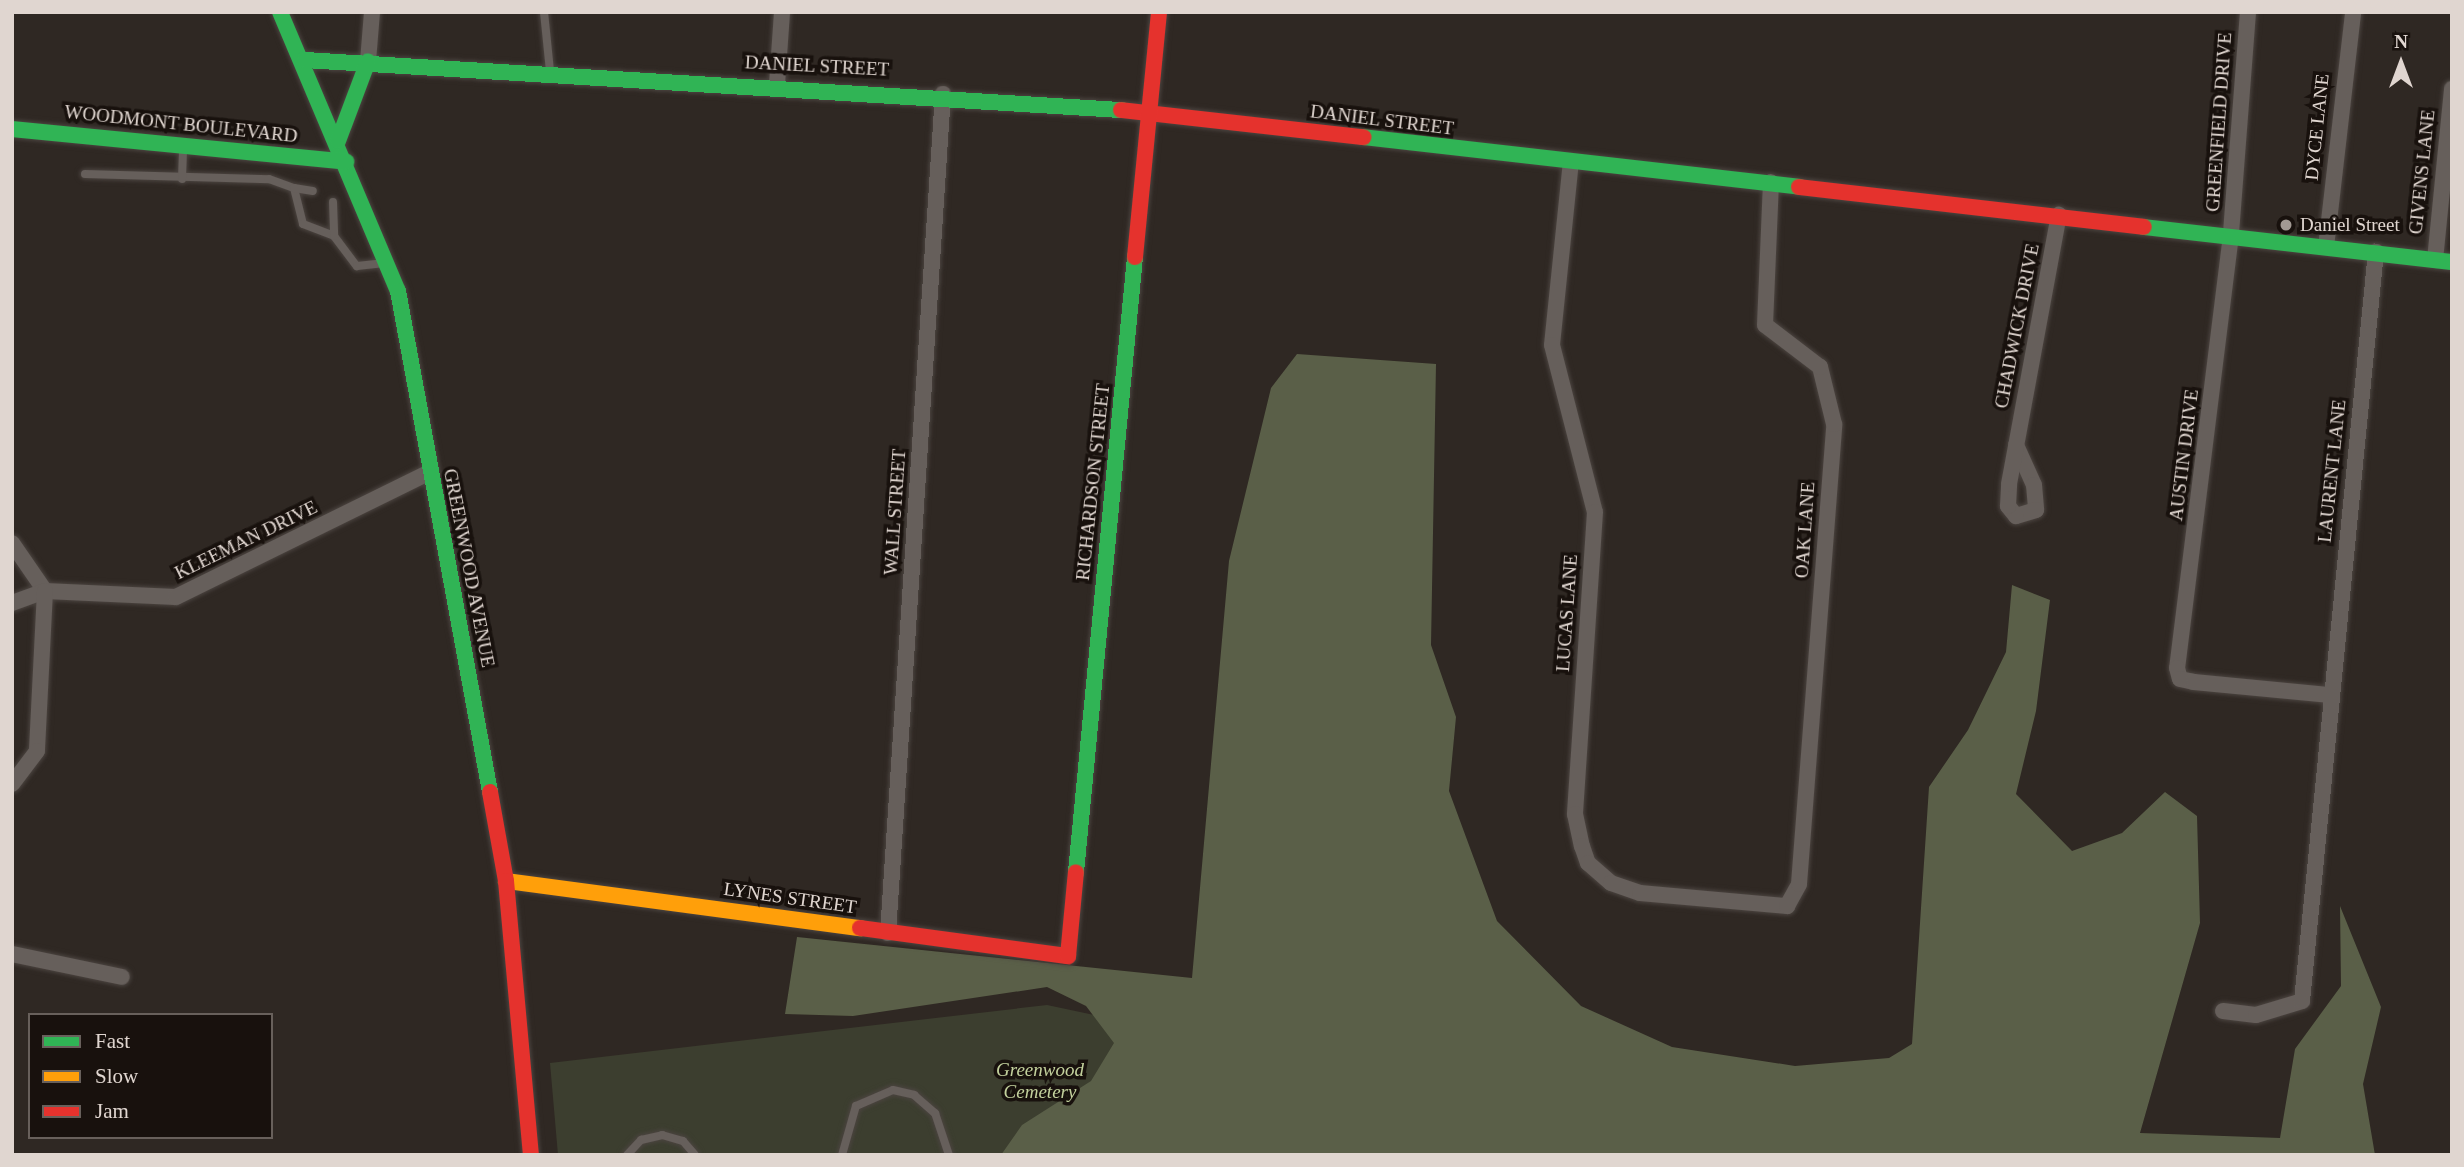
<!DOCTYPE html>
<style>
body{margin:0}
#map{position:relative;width:2464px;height:1167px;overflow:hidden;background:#2f2823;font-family:"Times New Roman",serif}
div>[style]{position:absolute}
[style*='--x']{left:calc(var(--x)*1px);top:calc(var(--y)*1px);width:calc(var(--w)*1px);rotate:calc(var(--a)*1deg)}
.green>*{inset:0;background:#3c3e2f}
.forest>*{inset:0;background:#5a5f48}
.roads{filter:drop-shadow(0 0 2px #4b4440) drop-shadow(0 0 2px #4b4440)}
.lane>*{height:8px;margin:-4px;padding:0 4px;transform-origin:4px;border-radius:4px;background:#665f5b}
.street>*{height:16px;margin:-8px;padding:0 8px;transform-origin:8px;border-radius:8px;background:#665f5b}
.fast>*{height:16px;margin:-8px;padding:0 8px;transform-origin:8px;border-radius:8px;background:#30b455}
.slow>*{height:16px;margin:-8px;padding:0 8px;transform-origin:8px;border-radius:8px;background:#ff9f0a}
.jam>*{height:16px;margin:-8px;padding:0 8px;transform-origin:8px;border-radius:8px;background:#e5322d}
.dots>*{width:19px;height:19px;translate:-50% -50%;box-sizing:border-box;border:4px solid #18110d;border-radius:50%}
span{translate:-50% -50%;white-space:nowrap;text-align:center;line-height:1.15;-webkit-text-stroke:7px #18110d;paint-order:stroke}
.street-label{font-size:19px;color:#e0d6d0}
.poi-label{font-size:19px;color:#e0d6d0}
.left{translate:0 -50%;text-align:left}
.park-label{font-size:19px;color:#c3d19d;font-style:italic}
.frame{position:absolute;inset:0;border:14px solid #e0d6d0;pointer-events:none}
.legend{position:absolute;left:28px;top:1013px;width:245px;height:126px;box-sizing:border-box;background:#18110d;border:2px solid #68605b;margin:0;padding:9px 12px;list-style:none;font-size:21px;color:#e0d6d0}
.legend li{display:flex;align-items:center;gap:14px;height:35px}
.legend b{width:35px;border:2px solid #68605b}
.north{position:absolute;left:2366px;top:28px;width:70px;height:70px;-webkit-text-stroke:5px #18110d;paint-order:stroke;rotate:0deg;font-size:19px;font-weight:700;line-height:28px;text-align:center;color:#e0d6d0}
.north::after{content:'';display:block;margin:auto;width:24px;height:32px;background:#e0d6d0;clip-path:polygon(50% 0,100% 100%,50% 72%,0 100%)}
</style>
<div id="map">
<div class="green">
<div style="clip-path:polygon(1047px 1005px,1754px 1155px,558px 1155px,550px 1063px)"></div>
</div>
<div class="forest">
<div style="clip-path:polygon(1297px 354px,1436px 364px,1431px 645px,1456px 717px,1449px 791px,1497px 921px,1581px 1006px,1672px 1047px,1795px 1066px,1889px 1058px,1912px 1044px,1929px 787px,1968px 730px,2006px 652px,2012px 585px,2050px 600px,2036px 711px,2016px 794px,2072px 851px,2122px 833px,2165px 792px,2197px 816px,2200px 923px,2140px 1133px,2280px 1138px,2295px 1049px,2341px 986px,2340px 906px,2381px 1007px,2363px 1084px,2375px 1155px,1001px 1155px,1022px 1125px,1091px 1081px,1114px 1043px,1086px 1006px,1047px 987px,853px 1016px,785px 1014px,797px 937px,1192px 978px,1229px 561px,1271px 388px)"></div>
</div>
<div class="roads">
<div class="lane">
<div style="--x:544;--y:12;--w:59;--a:84.2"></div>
<div style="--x:85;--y:174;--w:184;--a:1.6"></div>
<div style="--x:269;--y:179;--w:27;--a:20"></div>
<div style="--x:294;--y:188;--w:37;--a:76"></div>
<div style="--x:303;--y:224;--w:33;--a:21"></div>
<div style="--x:334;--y:236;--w:38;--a:53"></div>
<div style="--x:357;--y:266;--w:28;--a:-6"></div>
<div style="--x:182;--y:179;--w:31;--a:-88"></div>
<div style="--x:294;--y:188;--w:19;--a:9"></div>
<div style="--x:333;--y:202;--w:34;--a:88"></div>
<div style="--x:627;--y:1155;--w:21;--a:-47"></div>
<div style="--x:641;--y:1140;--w:22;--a:-13"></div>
<div style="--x:662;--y:1135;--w:22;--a:16"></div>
<div style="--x:683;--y:1141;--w:18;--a:49"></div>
<div style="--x:842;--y:1155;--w:51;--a:-74.1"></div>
<div style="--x:856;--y:1106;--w:40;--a:-23.4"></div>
<div style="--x:893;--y:1090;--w:22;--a:13"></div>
<div style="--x:914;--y:1095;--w:28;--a:41"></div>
<div style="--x:935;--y:1113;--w:44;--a:71.6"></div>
</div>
<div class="street">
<div style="--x:2248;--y:12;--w:224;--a:94.4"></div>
<div style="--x:2231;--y:235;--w:436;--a:97.1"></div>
<div style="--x:2177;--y:668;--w:11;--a:75"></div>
<div style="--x:2180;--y:679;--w:14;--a:12"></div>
<div style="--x:2194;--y:682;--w:137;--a:5.5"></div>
<div style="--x:368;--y:61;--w:49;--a:-85.3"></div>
<div style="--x:777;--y:84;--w:72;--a:-86"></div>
<div style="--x:1571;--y:161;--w:185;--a:95.9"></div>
<div style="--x:1552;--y:345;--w:172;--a:75.6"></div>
<div style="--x:1595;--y:512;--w:303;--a:93.8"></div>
<div style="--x:1575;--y:814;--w:33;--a:78"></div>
<div style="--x:1582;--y:846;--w:18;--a:71"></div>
<div style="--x:1588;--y:863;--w:30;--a:41"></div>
<div style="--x:1611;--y:883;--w:31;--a:19"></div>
<div style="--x:1640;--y:893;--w:148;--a:5.1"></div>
<div style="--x:1787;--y:906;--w:25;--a:-61"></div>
<div style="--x:1799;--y:884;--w:461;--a:-85.6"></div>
<div style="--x:1834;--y:424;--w:59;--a:-103.8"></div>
<div style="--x:1820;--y:367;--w:69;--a:-142.6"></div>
<div style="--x:1765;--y:325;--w:143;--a:-87.6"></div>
<div style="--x:2326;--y:247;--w:237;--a:-83.4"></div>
<div style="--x:2435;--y:260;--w:172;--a:-84.3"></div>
<div style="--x:2016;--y:445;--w:44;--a:65.8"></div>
<div style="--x:2034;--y:485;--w:25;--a:85"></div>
<div style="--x:2036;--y:510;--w:21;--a:163"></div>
<div style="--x:2016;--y:516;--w:13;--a:-129"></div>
<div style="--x:2008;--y:506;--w:22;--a:-87"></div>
<div style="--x:2009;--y:484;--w:274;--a:-79.5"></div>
<div style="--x:12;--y:543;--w:58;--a:55.5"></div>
<div style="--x:45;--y:591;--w:131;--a:2.6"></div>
<div style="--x:176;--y:597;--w:283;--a:-26.2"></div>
<div style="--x:12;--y:603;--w:35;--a:-20"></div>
<div style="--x:45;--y:591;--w:160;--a:92.9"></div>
<div style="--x:37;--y:751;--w:41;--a:127.1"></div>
<div style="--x:888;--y:933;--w:841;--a:-86.25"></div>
<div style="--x:12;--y:954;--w:112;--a:11.8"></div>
<div style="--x:2223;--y:1011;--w:33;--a:7"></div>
<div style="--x:2256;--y:1015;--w:48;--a:-16.9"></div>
<div style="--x:2302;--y:1001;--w:753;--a:-84.36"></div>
</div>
<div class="fast">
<div style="--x:280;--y:12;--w:303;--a:67.1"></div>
<div style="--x:398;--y:291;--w:509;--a:79.59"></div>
<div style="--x:305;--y:60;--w:818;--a:3.51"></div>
<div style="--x:12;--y:129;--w:336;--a:5.6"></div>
<div style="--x:1363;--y:137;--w:439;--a:6.5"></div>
<div style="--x:338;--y:141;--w:85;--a:-69.4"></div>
<div style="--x:2144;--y:227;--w:310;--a:6.5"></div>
<div style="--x:1076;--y:872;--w:618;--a:-84.52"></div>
</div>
<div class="slow">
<div style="--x:506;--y:881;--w:357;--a:7.6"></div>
</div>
<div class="jam">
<div style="--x:1121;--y:110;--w:244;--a:6.4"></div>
<div style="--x:1799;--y:187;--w:347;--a:6.6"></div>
<div style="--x:1135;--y:257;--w:246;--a:-84.4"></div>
<div style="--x:490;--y:792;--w:90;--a:79.8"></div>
<div style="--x:506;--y:881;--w:275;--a:84.8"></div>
<div style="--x:860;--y:928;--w:210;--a:7.7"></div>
<div style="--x:1068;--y:956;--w:84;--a:-84.6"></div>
</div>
</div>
<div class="dots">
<div style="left:2286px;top:225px;background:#a29993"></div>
</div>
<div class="street-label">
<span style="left:817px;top:66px;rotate:3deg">DANIEL STREET</span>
<span style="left:1382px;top:120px;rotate:7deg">DANIEL STREET</span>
<span style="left:2219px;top:122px;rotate:-86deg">GREENFIELD DRIVE</span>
<span style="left:181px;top:124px;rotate:6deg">WOODMONT BOULEVARD</span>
<span style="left:2317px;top:127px;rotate:-84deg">DYCE LANE</span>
<span style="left:2422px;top:172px;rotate:-84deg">GIVENS LANE</span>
<span style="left:2017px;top:326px;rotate:-79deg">CHADWICK DRIVE</span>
<span style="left:2184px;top:455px;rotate:-83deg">AUSTIN DRIVE</span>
<span style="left:2332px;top:471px;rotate:-84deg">LAURENT LANE</span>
<span style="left:1093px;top:482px;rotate:-84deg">RICHARDSON STREET</span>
<span style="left:895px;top:512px;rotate:-86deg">WALL STREET</span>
<span style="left:1805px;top:530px;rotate:-86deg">OAK LANE</span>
<span style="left:246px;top:540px;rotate:-26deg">KLEEMAN DRIVE</span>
<span style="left:469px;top:568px;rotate:79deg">GREENWOOD AVENUE</span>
<span style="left:1567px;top:613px;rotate:-86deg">LUCAS LANE</span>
<span style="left:790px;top:898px;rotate:8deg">LYNES STREET</span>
</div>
<div class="poi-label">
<span class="left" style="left:2300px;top:225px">Daniel Street</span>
</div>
<div class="park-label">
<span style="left:1040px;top:1081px">Greenwood<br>Cemetery</span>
</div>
<div class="frame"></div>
<ul class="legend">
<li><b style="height:9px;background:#30b455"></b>Fast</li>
<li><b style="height:9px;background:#ff9f0a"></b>Slow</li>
<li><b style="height:9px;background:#e5322d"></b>Jam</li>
</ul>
<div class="north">N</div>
</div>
